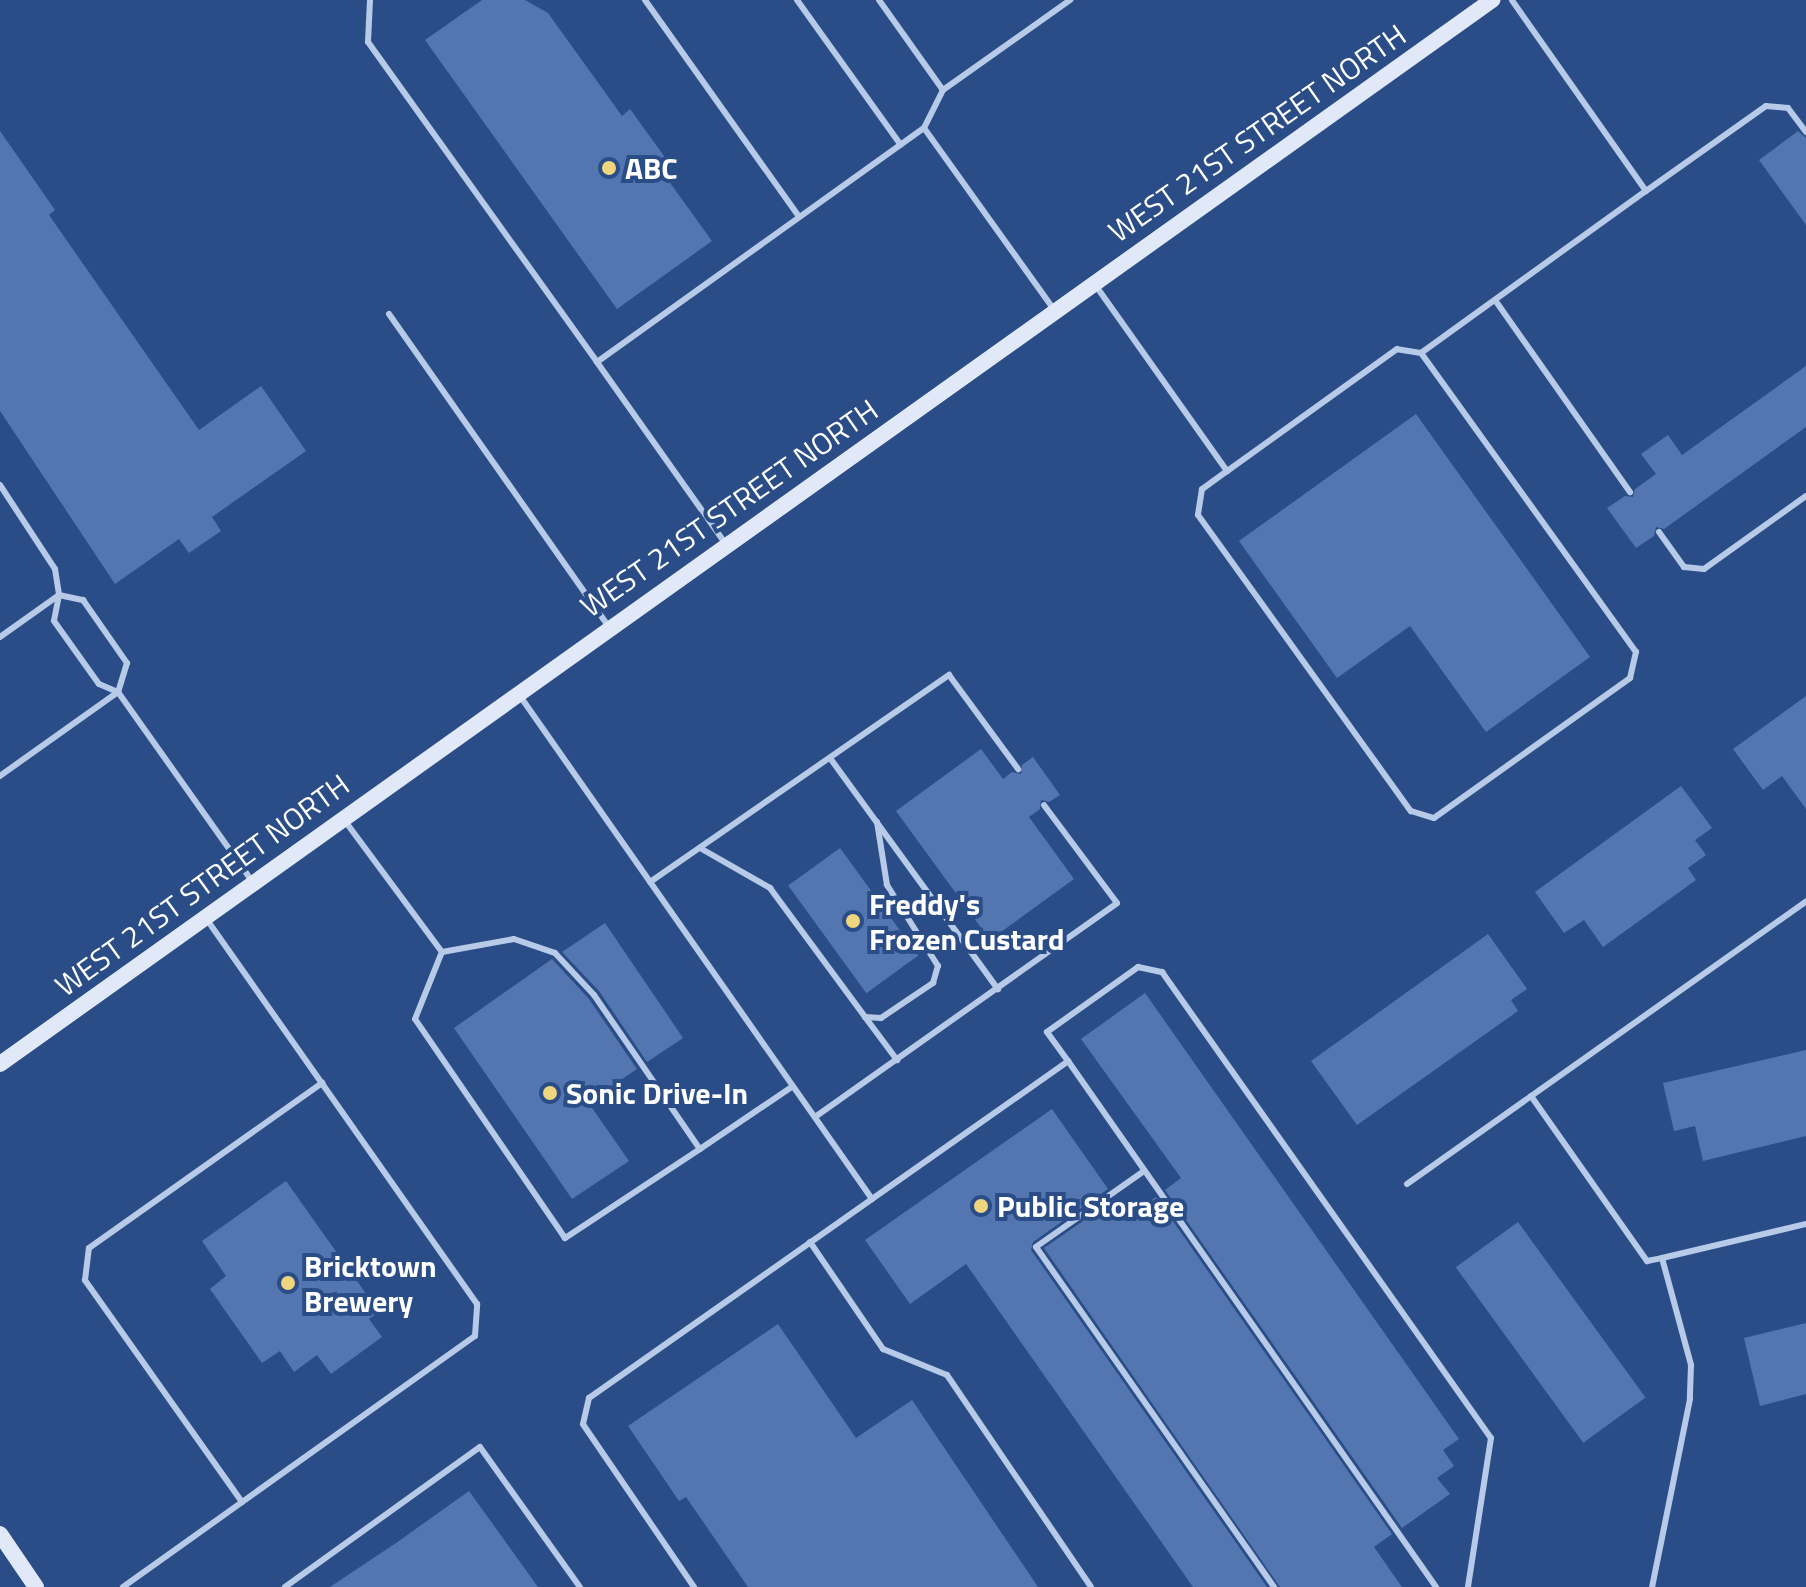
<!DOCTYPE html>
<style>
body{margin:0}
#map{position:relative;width:1806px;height:1587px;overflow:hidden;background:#2a4d88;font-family:"Titillium Web",sans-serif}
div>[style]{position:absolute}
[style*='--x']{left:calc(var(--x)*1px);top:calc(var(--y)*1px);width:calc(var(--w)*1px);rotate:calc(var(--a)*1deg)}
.building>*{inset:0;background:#5376b0;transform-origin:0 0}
.lane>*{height:6px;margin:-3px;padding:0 3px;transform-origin:3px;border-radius:3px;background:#b7cae8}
.secondary>*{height:16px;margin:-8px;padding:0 8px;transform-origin:8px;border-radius:8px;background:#e1e9f8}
.dots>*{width:22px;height:22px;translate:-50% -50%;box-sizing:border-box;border:4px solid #2a4d88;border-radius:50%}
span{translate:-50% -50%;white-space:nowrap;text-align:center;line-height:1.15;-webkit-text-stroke:8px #2a4d88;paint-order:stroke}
.street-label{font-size:30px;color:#fff}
.poi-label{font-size:30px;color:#fff;font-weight:700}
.left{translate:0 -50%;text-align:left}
</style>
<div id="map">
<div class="building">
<div style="clip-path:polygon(482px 0,525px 0,548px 13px,622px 116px,630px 109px,672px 167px,663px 173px,712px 241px,617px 309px,425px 40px)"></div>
<div style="clip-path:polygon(0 131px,55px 210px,49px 215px,199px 430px,261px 386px,306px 451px,212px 517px,221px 531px,189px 553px,179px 539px,115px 584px,0 411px)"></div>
<div style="clip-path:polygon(1798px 131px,1806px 138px,1806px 225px,1759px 160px)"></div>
<div style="clip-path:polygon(1806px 366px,1806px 427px,1664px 529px,1656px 527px,1654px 536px,1636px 548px,1607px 508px,1625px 496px,1633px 497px,1635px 489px,1656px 474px,1641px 454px,1668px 435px,1682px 455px)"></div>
<div style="clip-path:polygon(1416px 414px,1590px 657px,1486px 732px,1410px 626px,1337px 678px,1239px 541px)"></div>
<div style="clip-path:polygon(1806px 696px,1806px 809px,1782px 776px,1763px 790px,1733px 749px)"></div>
<div style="clip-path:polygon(981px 749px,1003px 779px,1012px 772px,1021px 774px,1022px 765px,1033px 757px,1060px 795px,1049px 802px,1041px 800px,1040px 809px,1029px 817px,1074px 879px,990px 940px,896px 811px)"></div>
<div style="clip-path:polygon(1681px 786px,1712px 828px,1695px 840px,1706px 855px,1688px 868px,1696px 880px,1603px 947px,1584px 920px,1564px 933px,1535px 892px)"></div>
<div style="left:840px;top:848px;width:133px;height:64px;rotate:54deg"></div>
<div style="clip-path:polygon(605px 923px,683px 1038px,647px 1062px,599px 991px,562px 952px)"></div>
<div style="clip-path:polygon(1488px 934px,1527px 989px,1511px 1000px,1518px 1011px,1357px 1125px,1311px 1061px)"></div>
<div style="clip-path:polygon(552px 959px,589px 999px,637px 1069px,588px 1102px,629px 1161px,572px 1199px,454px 1028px)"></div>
<div style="clip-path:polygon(1145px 993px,1459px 1439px,1443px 1450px,1454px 1466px,1437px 1478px,1450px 1494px,1402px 1528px,1165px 1190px,1181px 1178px,1081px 1039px)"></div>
<div style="clip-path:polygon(1806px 1050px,1806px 1136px,1703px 1161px,1695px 1126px,1674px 1131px,1663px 1083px)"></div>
<div style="clip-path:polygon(1052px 1109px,1108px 1189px,1033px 1242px,1031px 1250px,1267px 1587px,1193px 1587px,966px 1264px,910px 1304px,865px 1240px)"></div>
<div style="clip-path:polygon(286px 1181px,379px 1312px,369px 1319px,382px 1337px,331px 1374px,317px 1355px,294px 1372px,280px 1351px,262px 1363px,210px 1289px,226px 1276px,202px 1241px)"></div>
<div style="clip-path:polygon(1156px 1197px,1392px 1534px,1374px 1547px,1402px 1587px,1280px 1587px,1044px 1248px,1115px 1199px,1127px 1217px)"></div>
<div style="left:1518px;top:1222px;width:217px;height:77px;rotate:54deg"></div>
<div style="clip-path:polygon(1806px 1323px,1806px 1394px,1760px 1406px,1744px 1338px)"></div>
<div style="clip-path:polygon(778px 1324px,856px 1438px,912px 1400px,1038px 1587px,748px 1587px,686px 1497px,679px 1501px,628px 1426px)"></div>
<div style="clip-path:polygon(469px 1491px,538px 1587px,330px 1587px,396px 1543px)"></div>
</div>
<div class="lane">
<div style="--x:370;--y:0;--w:42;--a:92.7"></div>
<div style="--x:368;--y:42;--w:393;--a:54.4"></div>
<div style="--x:645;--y:0;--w:266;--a:54.6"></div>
<div style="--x:797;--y:0;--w:178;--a:54.4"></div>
<div style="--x:879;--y:0;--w:110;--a:54.6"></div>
<div style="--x:943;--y:90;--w:42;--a:116.6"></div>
<div style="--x:924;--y:128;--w:225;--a:54.4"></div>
<div style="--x:943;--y:90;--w:156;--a:-35.3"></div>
<div style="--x:1646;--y:191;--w:147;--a:-35.3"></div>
<div style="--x:1766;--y:106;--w:22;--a:5"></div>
<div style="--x:1788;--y:108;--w:30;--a:53"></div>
<div style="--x:1096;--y:286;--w:227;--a:54.7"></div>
<div style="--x:1227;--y:471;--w:31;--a:144"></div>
<div style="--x:1202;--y:489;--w:26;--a:99"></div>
<div style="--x:1198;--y:515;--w:365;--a:54.3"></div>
<div style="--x:1411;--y:811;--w:24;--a:17"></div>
<div style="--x:1434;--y:818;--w:241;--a:-35.5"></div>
<div style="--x:1630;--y:678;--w:27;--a:-77"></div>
<div style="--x:1636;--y:652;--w:368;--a:-125.7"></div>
<div style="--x:1421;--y:353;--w:24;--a:-171"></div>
<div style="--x:1397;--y:349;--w:209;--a:144.3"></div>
<div style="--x:1495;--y:300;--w:235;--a:54.9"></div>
<div style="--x:389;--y:314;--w:384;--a:54.9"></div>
<div style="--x:1421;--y:353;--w:277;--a:-35.8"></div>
<div style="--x:1646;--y:191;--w:233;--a:-125.1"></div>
<div style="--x:0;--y:485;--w:100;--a:56.8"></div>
<div style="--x:55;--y:569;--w:26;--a:81"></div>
<div style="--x:59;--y:595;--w:26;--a:101"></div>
<div style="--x:54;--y:621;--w:77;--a:54.5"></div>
<div style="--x:99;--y:684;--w:21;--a:23"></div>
<div style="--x:118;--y:692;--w:232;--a:54.7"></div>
<div style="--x:1659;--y:532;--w:43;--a:54.5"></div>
<div style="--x:1684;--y:567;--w:20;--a:6"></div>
<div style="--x:1704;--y:569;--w:125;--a:-35.6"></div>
<div style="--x:725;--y:543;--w:222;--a:-125.3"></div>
<div style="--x:597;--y:362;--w:402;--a:-35.6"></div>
<div style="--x:0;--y:637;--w:72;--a:-35.4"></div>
<div style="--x:59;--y:595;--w:25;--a:12"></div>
<div style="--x:83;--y:600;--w:77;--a:55.1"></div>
<div style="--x:127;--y:663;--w:30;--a:107"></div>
<div style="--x:118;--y:692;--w:145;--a:144.6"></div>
<div style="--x:520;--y:696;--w:614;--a:55.02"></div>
<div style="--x:872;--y:1199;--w:240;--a:-35.1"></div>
<div style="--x:1068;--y:1061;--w:36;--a:-126"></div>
<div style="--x:1047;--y:1032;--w:112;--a:-35.5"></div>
<div style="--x:1138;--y:967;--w:25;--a:12"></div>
<div style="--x:1162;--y:972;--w:570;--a:54.78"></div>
<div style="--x:1491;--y:1438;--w:151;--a:98.8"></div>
<div style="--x:830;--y:758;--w:286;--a:54"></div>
<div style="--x:345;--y:821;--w:163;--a:53.5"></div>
<div style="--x:442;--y:952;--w:73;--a:-10.2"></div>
<div style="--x:514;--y:939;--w:43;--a:18.9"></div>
<div style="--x:555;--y:953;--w:57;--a:47.1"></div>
<div style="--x:594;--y:995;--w:187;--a:55.5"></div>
<div style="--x:700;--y:1149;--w:162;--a:146.6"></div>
<div style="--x:565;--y:1238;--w:265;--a:-124.4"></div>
<div style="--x:415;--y:1019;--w:72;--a:-68.1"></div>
<div style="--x:700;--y:848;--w:81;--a:29.7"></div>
<div style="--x:770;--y:888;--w:160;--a:53.6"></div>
<div style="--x:865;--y:1017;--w:16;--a:4"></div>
<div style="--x:881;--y:1018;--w:63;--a:-33.9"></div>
<div style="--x:933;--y:983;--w:18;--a:-74"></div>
<div style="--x:938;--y:966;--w:96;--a:-122.2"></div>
<div style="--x:887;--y:885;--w:64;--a:-99"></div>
<div style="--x:650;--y:882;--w:364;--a:-34.7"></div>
<div style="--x:949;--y:675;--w:117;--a:53.7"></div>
<div style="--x:865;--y:1017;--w:54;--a:53.3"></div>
<div style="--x:1068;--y:1061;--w:642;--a:55.02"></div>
<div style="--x:1531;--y:1096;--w:202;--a:54.9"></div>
<div style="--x:1647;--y:1261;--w:15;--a:-11"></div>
<div style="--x:1662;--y:1258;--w:111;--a:74.8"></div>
<div style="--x:1691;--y:1365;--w:34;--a:92"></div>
<div style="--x:1690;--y:1399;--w:192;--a:101.4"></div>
<div style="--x:815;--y:1117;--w:370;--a:-35.3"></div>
<div style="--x:1117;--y:903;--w:122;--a:-126.7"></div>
<div style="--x:700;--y:1149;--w:112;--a:-34.1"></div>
<div style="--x:1144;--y:1171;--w:132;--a:144.9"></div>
<div style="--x:1036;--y:1247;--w:415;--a:55"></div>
<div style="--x:1407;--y:1184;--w:489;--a:-35.3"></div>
<div style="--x:810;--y:1242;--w:130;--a:55.7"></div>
<div style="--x:883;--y:1349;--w:69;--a:22.1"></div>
<div style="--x:947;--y:1375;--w:256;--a:55.8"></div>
<div style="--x:1662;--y:1258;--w:148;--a:-13.3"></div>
<div style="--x:242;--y:1502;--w:272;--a:-125.3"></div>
<div style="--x:85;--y:1280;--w:32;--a:-83"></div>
<div style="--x:89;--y:1248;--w:286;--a:-35.3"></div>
<div style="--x:123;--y:1587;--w:432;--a:-35.5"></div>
<div style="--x:475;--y:1336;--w:32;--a:-86"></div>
<div style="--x:477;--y:1304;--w:469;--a:-125.1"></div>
<div style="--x:285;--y:1587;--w:240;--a:-35.7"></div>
<div style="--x:480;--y:1447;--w:172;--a:54.5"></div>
<div style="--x:694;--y:1587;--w:197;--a:-124.3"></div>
<div style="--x:583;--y:1424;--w:27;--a:-77"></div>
<div style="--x:589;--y:1398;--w:346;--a:-35.1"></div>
</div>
<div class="secondary">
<div style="--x:0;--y:1064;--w:1833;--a:-35.49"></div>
<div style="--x:0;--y:1534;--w:64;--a:55.8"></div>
</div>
<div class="dots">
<div style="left:609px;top:168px;background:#efd67e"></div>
<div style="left:853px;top:921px;background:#efd67e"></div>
<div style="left:550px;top:1093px;background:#efd67e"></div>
<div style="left:981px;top:1206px;background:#efd67e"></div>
<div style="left:288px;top:1283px;background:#efd67e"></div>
</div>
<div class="street-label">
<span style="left:1257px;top:133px;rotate:-35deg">WEST 21ST STREET NORTH</span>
<span style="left:729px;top:508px;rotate:-35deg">WEST 21ST STREET NORTH</span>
<span style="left:202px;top:885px;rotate:-36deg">WEST 21ST STREET NORTH</span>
</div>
<div class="poi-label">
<span class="left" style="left:625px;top:168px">ABC</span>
<span class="left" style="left:869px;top:921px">Freddy's<br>Frozen Custard</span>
<span class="left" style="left:566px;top:1093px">Sonic Drive-In</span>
<span class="left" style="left:997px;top:1206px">Public Storage</span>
<span class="left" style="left:304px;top:1283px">Bricktown<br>Brewery</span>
</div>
</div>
